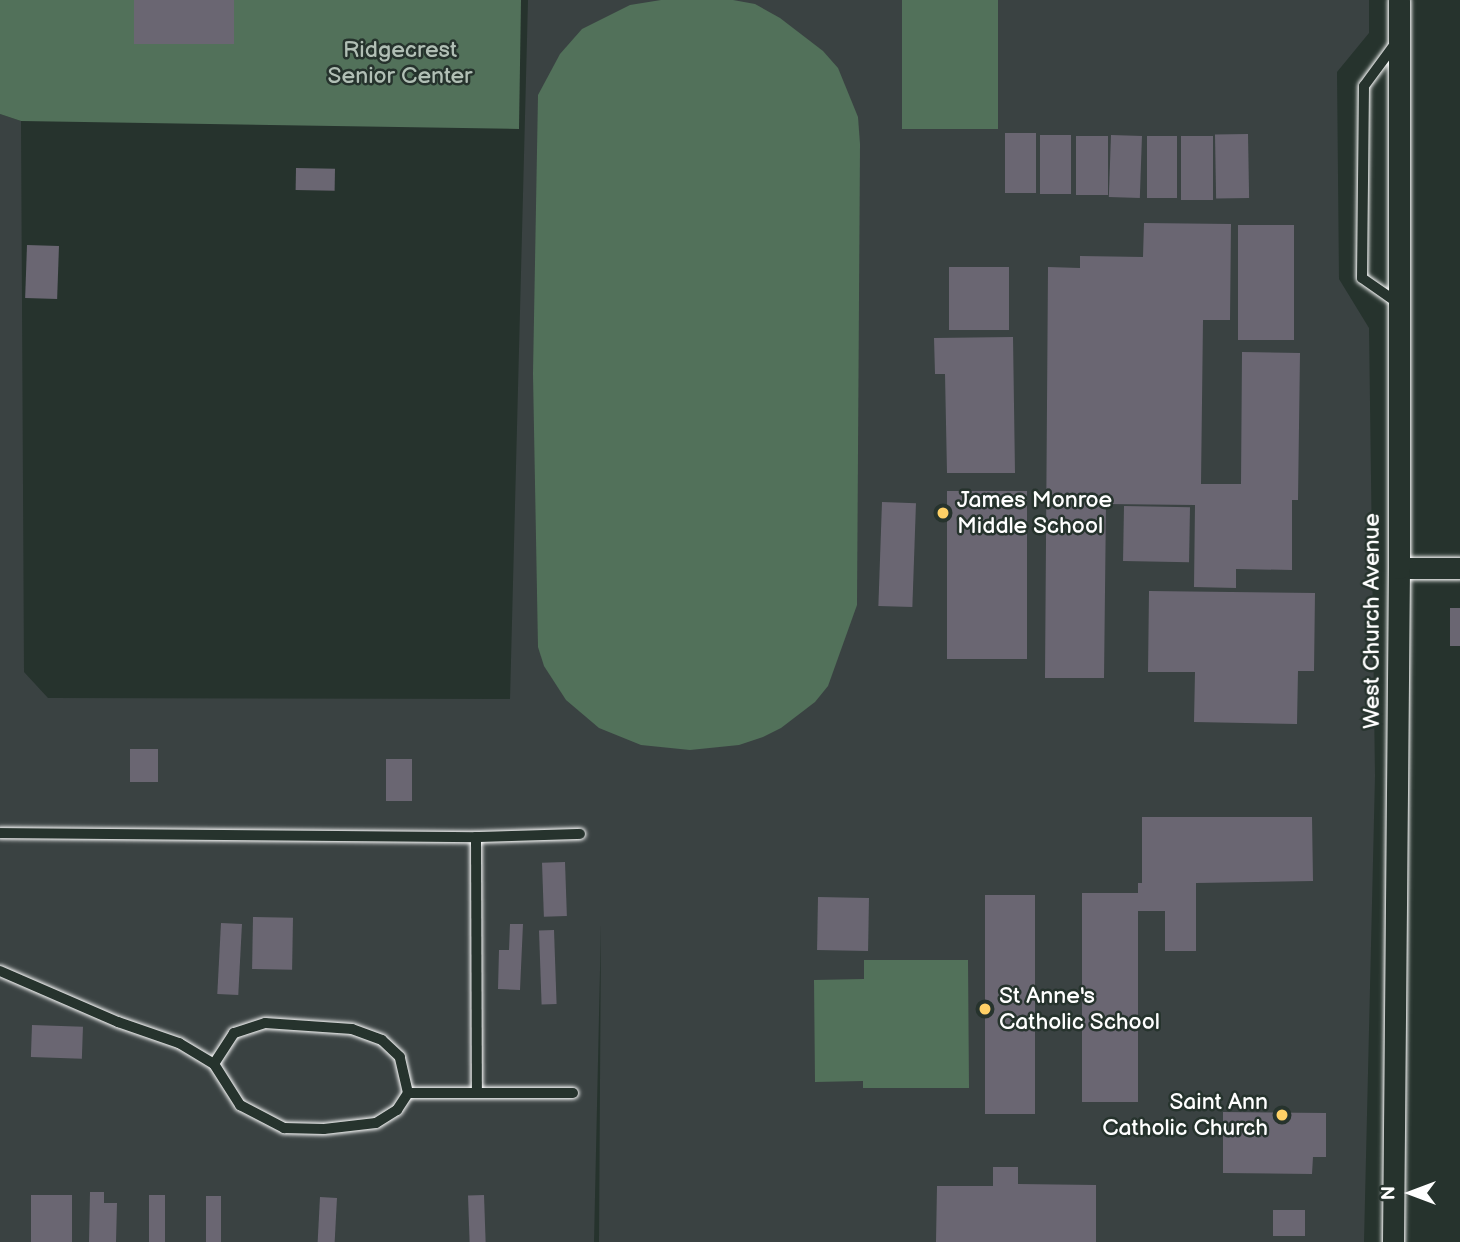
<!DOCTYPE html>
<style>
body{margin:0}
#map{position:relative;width:1460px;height:1242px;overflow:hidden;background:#26332d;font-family:"Balsamiq Sans",sans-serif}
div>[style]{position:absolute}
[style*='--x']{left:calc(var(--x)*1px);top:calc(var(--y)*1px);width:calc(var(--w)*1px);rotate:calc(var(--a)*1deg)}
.built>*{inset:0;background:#3a4242}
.green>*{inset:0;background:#52715a;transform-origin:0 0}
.building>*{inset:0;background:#6a6672;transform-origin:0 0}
.roads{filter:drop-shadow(0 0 2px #fff) drop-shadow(0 0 2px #fff)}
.lane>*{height:10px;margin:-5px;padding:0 5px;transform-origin:5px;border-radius:5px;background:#26332d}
.street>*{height:21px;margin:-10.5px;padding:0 10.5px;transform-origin:10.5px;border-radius:10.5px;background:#26332d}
.dots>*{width:19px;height:19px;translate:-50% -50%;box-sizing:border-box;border:4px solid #26332d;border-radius:50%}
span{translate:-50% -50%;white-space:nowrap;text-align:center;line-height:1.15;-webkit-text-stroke:5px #26332d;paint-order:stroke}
.park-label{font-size:23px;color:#b1bfb5}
.poi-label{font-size:23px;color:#fff}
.left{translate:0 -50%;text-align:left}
.right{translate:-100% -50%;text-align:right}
.street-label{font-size:23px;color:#fff}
.north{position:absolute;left:1376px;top:1158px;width:70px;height:70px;-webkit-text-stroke:5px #26332d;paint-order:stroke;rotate:270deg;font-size:19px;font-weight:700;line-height:28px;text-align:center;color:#fff}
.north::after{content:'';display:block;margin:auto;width:24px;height:32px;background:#fff;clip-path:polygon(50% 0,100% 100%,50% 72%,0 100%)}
</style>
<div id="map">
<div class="built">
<div style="clip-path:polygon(528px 0,1369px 0,1369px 33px,1337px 72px,1339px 279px,1369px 328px,1375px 776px,1364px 1242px,599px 1242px,601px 925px,594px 1242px,0 1242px,0 114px,21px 121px,24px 672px,48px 698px,510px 699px)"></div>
</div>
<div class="green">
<div style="clip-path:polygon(0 0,521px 0,519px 129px,21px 121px,0 114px)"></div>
<div style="clip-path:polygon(661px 0,733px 0,755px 4px,780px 18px,823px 51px,838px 68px,858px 117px,860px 144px,857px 605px,828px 686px,815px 702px,781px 728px,763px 737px,739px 745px,690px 750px,641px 745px,599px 728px,566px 700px,544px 666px,538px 647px,533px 374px,538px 95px,560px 54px,582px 29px,630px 5px)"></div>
<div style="left:902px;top:0;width:96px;height:129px"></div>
<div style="clip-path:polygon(864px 960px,968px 960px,969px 1088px,863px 1088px,863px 1081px,815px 1082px,814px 980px,864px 979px)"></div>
</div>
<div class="building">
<div style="left:134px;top:0;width:100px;height:44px"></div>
<div style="left:1005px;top:133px;width:31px;height:60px"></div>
<div style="left:1248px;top:134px;width:64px;height:33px;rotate:89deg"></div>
<div style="left:1040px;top:135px;width:31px;height:59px"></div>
<div style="left:1111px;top:135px;width:31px;height:62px;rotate:2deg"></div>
<div style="left:1076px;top:136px;width:32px;height:59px"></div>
<div style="left:1147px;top:136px;width:30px;height:62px"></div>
<div style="left:1181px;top:136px;width:32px;height:64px"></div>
<div style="left:296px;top:168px;width:39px;height:22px;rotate:1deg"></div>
<div style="clip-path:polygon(1144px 223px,1231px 224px,1230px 320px,1203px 320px,1201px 484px,1241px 484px,1242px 352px,1300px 353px,1298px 500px,1292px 500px,1292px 570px,1236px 569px,1236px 588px,1194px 587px,1195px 505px,1106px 504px,1104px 678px,1045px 678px,1048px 267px,1080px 268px,1080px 256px,1143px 257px)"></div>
<div style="left:1238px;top:225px;width:56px;height:115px"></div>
<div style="left:27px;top:245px;width:32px;height:53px;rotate:2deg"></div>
<div style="left:949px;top:267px;width:60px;height:63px"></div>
<div style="clip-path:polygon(1013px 337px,1015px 473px,947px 473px,945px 374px,935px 374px,934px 338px)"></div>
<div style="left:947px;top:491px;width:80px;height:168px"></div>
<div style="left:882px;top:502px;width:34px;height:104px;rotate:2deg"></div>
<div style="left:1124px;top:506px;width:66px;height:55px;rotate:1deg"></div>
<div style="clip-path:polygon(1149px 591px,1315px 593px,1314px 671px,1298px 671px,1297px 724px,1194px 722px,1195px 672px,1148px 672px)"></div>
<div style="left:1460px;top:608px;width:38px;height:10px;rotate:90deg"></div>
<div style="left:130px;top:749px;width:28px;height:33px"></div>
<div style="left:386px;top:759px;width:26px;height:42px"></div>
<div style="clip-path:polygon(1142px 817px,1312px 817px,1313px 881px,1196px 883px,1196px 951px,1165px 951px,1165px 911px,1138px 911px,1138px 1102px,1082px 1102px,1082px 893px,1138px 893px,1138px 883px,1142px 883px)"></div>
<div style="left:565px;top:862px;width:54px;height:23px;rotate:88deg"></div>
<div style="left:985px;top:895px;width:50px;height:219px"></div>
<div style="left:818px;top:897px;width:51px;height:53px;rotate:1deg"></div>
<div style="left:253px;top:917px;width:40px;height:52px;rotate:1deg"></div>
<div style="left:221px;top:923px;width:21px;height:71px;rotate:3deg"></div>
<div style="clip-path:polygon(510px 924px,523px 924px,520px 990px,498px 989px,499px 950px,509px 950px)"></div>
<div style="left:554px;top:930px;width:74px;height:15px;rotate:88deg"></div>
<div style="left:32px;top:1025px;width:51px;height:32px;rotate:2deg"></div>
<div style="clip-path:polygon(1223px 1112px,1326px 1113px,1326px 1157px,1313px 1157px,1312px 1174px,1223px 1173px)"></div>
<div style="clip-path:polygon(993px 1167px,1018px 1167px,1018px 1184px,1096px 1185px,1096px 1242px,936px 1242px,937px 1186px,993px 1186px)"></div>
<div style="clip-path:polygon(90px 1192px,104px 1192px,104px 1203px,117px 1203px,116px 1242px,89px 1242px)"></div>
<div style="left:31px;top:1195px;width:41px;height:47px"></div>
<div style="left:149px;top:1195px;width:16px;height:47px"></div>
<div style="left:484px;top:1195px;width:47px;height:16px;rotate:88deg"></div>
<div style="left:206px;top:1196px;width:15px;height:46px"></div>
<div style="left:320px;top:1197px;width:17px;height:45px;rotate:3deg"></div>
<div style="left:1273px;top:1210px;width:32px;height:26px"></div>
</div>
<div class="roads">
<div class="lane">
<div style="--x:1395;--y:44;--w:52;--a:126.4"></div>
<div style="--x:1364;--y:86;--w:192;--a:90.6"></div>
<div style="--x:1362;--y:278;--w:44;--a:34.8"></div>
<div style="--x:0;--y:833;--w:476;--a:0.5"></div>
<div style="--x:476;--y:837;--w:256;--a:89.8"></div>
<div style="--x:476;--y:837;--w:104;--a:-1.7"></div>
<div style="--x:0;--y:971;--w:129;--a:23.4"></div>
<div style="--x:118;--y:1022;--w:65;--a:19"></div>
<div style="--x:179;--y:1043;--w:41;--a:31"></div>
<div style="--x:214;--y:1064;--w:49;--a:57.6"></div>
<div style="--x:240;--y:1105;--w:50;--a:27.6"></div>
<div style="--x:284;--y:1128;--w:40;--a:1.4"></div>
<div style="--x:324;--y:1129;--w:52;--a:-6.6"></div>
<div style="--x:376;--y:1123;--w:25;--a:-32"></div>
<div style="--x:397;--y:1110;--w:20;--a:-57"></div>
<div style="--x:408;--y:1093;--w:37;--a:-103"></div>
<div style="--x:400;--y:1057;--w:25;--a:-137"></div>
<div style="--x:382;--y:1040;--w:32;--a:-160"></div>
<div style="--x:352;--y:1029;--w:87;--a:-176.1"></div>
<div style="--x:265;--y:1023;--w:33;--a:162"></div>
<div style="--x:234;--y:1033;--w:37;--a:123"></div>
<div style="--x:408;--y:1093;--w:165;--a:0"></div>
</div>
<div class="street">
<div style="--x:1399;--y:568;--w:61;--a:0"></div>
<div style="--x:1393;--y:1242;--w:674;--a:-89.49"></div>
<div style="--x:1399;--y:568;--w:568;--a:-90"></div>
</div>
</div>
<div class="dots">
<div style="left:943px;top:513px;background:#ffd166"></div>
<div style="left:985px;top:1009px;background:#ffd166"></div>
<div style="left:1282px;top:1115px;background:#ffd166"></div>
</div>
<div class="park-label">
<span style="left:400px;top:63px">Ridgecrest<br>Senior Center</span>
</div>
<div class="poi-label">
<span class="left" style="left:957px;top:513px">James Monroe<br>Middle School</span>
<span class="left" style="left:999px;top:1009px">St Anne's<br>Catholic School</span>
<span class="right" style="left:1268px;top:1115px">Saint Ann<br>Catholic Church</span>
</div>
<div class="street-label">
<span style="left:1372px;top:621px;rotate:-90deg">West Church Avenue</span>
</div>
<div class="north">N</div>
</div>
